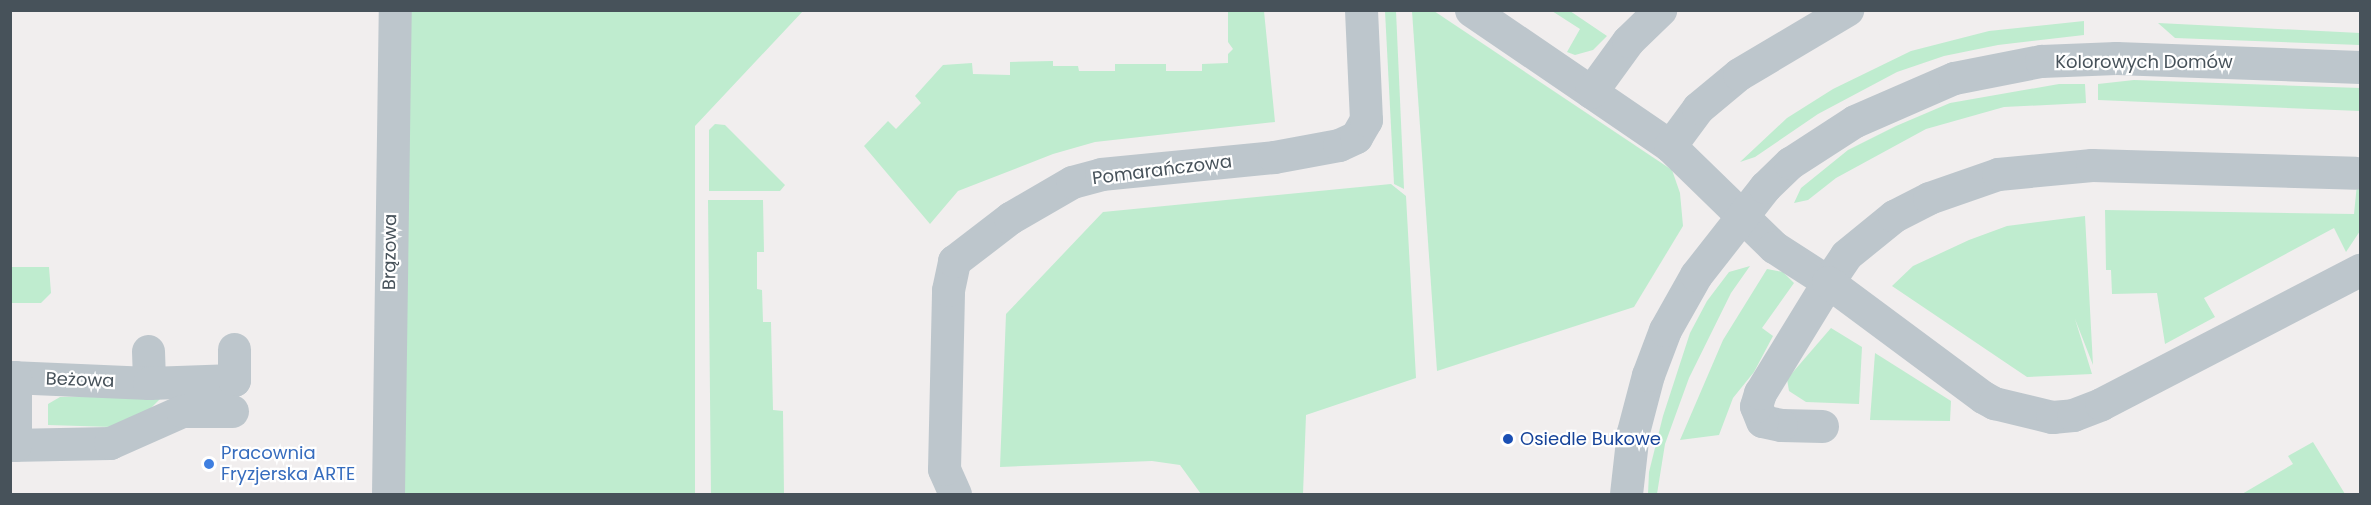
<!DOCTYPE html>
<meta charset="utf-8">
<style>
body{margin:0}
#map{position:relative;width:2371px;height:505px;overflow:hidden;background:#f1eeee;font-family:Poppins,sans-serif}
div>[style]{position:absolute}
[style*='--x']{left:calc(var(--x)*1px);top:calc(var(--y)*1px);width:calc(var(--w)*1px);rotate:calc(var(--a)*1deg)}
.green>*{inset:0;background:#bfeccf}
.minor>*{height:33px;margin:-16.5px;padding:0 16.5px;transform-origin:16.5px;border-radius:16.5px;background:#bdc6cc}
.dots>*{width:16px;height:16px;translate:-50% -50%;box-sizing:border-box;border:3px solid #fff;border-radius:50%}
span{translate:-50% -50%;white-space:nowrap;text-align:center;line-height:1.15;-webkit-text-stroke:4.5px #fff;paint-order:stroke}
.street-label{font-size:18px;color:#47525a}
.transit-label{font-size:18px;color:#164399}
.left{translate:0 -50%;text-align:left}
.shop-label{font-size:18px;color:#366cbe}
.frame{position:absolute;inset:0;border:12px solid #47525a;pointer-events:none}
</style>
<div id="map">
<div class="green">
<div style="clip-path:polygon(404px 11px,803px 11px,695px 126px,695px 494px,401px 494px)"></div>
<div style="clip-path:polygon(1228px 11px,1264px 11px,1275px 122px,1095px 142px,1053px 154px,958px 191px,930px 224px,864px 146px,888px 121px,896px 129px,921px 103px,915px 96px,943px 65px,972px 63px,973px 74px,1010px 75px,1010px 62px,1053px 61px,1053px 66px,1078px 66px,1079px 71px,1115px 71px,1115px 64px,1166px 64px,1166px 71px,1202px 71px,1202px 64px,1228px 63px,1228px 54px,1233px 49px,1228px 42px)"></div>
<div style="clip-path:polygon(1385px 11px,1396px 11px,1404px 189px,1394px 184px)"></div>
<div style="clip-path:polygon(1412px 11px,1434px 11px,1672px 170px,1680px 193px,1683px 226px,1634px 307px,1437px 371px)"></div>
<div style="clip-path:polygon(1552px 11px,1570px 11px,1607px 36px,1593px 50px,1575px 55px,1567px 52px,1580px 29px)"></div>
<div style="clip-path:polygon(2084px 21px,2084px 35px,1998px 45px,1944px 56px,1897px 72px,1818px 114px,1755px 157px,1740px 162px,1787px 118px,1833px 89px,1911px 51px,1989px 31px)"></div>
<div style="clip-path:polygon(2158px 23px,2360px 33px,2360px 45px,2175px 38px)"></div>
<div style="clip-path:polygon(2134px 80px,2360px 88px,2360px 111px,2098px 100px,2098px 84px)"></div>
<div style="clip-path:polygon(2059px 84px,2085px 84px,2086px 103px,2004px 107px,1926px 129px,1836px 178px,1808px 200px,1794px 203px,1801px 188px,1848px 150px,1896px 126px,1950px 103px)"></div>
<div style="clip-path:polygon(715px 124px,725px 125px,785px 185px,780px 191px,709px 191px,709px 130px)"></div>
<div style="clip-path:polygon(2360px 154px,2360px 231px,2346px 252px,2334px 228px,2204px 298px,2215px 317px,2165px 344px,2157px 293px,2112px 294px,2111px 270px,2106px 270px,2105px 210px,2354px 214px)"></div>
<div style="clip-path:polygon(1391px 184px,1406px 196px,1416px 378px,1306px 415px,1303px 494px,1201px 494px,1180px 465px,1152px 461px,1000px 467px,1006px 314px,1103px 212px)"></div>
<div style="clip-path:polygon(708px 200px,763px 200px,764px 252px,757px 252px,757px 289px,762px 290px,763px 322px,771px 322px,773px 410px,783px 411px,784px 494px,711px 494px)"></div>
<div style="clip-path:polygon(2085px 216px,2093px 365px,2075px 319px,2092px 374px,2027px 377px,1892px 286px,1913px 266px,1969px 240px,2007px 226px)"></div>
<div style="clip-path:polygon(1750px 266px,1731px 293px,1689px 378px,1665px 444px,1657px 494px,1648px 494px,1649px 472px,1663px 416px,1690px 333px,1707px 301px,1729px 272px)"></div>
<div style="clip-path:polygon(11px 267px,49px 267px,51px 293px,41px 303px,11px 303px)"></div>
<div style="clip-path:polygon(1767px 269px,1783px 272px,1794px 283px,1762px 328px,1773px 336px,1754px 372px,1733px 398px,1719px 435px,1680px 440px,1723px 340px)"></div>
<div style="clip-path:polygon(1831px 328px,1862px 347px,1859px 404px,1806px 402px,1789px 391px,1787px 379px)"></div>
<div style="clip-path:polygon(1875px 353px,1951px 401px,1950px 421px,1870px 420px)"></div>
<div style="clip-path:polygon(165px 394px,149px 410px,112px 427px,48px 425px,48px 404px,60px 397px)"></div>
<div style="clip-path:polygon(2313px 442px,2345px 494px,2242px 494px,2293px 464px,2288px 456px)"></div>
</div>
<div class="minor">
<div style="--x:1471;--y:10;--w:241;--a:34.3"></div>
<div style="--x:1670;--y:146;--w:145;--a:44.2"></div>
<div style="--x:1774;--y:247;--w:64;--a:32.9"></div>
<div style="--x:1828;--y:282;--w:32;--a:-56"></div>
<div style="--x:1846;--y:255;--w:62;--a:-39.1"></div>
<div style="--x:1894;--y:216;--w:39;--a:-27"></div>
<div style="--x:1929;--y:198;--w:73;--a:-19.2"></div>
<div style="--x:1998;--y:174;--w:94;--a:-5.5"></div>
<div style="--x:2092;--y:165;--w:263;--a:1.7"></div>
<div style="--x:1591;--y:92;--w:63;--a:-54"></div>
<div style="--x:1628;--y:41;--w:45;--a:-44.1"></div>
<div style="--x:1670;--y:146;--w:47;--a:-53.6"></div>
<div style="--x:1698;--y:108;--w:53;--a:-39.7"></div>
<div style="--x:1739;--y:74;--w:126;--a:-30.7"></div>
<div style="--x:148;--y:351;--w:32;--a:88"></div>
<div style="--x:10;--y:377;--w:139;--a:2.5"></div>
<div style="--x:149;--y:383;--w:85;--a:-2"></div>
<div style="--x:234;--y:380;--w:31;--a:-90"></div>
<div style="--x:1822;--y:426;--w:41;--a:-178.6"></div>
<div style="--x:1781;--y:425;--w:19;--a:-168"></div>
<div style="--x:1762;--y:421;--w:16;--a:-112"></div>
<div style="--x:1756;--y:406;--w:14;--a:-73"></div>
<div style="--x:1760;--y:393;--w:130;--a:-58.5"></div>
<div style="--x:1828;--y:282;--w:193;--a:36.6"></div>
<div style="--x:1983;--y:397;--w:13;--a:29"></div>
<div style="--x:1994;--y:403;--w:60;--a:13.6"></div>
<div style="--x:2052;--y:417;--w:21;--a:-5"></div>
<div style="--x:2073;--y:415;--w:30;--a:-21"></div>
<div style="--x:2101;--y:404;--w:292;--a:-27.4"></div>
<div style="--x:10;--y:445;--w:100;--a:-1.1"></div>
<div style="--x:110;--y:443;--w:79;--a:-24"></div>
<div style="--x:182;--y:411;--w:50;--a:0"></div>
<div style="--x:15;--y:445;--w:68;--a:-90"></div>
<div style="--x:388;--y:494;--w:484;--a:-89.2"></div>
<div style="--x:955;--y:494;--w:27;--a:-114"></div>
<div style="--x:944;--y:469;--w:179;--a:-88.7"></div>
<div style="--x:948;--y:290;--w:30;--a:-78"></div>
<div style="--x:954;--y:261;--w:71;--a:-37.5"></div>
<div style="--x:1010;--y:218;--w:72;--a:-30.1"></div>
<div style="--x:1072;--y:182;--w:30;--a:-15"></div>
<div style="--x:1101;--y:174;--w:174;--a:-5.6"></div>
<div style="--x:1274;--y:157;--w:66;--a:-10.5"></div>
<div style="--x:1339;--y:145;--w:19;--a:-25"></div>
<div style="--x:1356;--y:137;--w:20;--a:-60"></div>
<div style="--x:1366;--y:120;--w:110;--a:-92.6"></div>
<div style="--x:1626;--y:494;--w:62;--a:-83.6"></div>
<div style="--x:1633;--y:432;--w:59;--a:-75.3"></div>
<div style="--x:1648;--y:375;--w:48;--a:-69.3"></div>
<div style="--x:1665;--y:330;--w:63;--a:-60.6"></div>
<div style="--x:1696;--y:275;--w:112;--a:-51.9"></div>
<div style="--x:1765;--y:187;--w:35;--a:-44"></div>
<div style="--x:1790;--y:163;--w:77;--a:-32.9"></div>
<div style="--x:1855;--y:121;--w:108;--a:-23.5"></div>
<div style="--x:1954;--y:78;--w:89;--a:-11.1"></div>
<div style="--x:2041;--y:61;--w:75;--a:-2.3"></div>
<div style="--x:2116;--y:58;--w:244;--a:2.1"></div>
</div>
<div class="dots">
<div style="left:1508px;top:439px;background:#1a4fb4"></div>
<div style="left:209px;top:464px;background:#3f7fe0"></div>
</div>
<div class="street-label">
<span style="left:2144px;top:62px">Kolorowych Domów</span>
<span style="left:1162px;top:170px;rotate:-7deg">Pomarańczowa</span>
<span style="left:390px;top:252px;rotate:-89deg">Brązowa</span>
<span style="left:80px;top:380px;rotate:2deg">Beżowa</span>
</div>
<div class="transit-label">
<span class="left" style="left:1520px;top:439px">Osiedle Bukowe</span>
</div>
<div class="shop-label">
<span class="left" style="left:221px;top:464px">Pracownia<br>Fryzjerska ARTE</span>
</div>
<div class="frame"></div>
</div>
